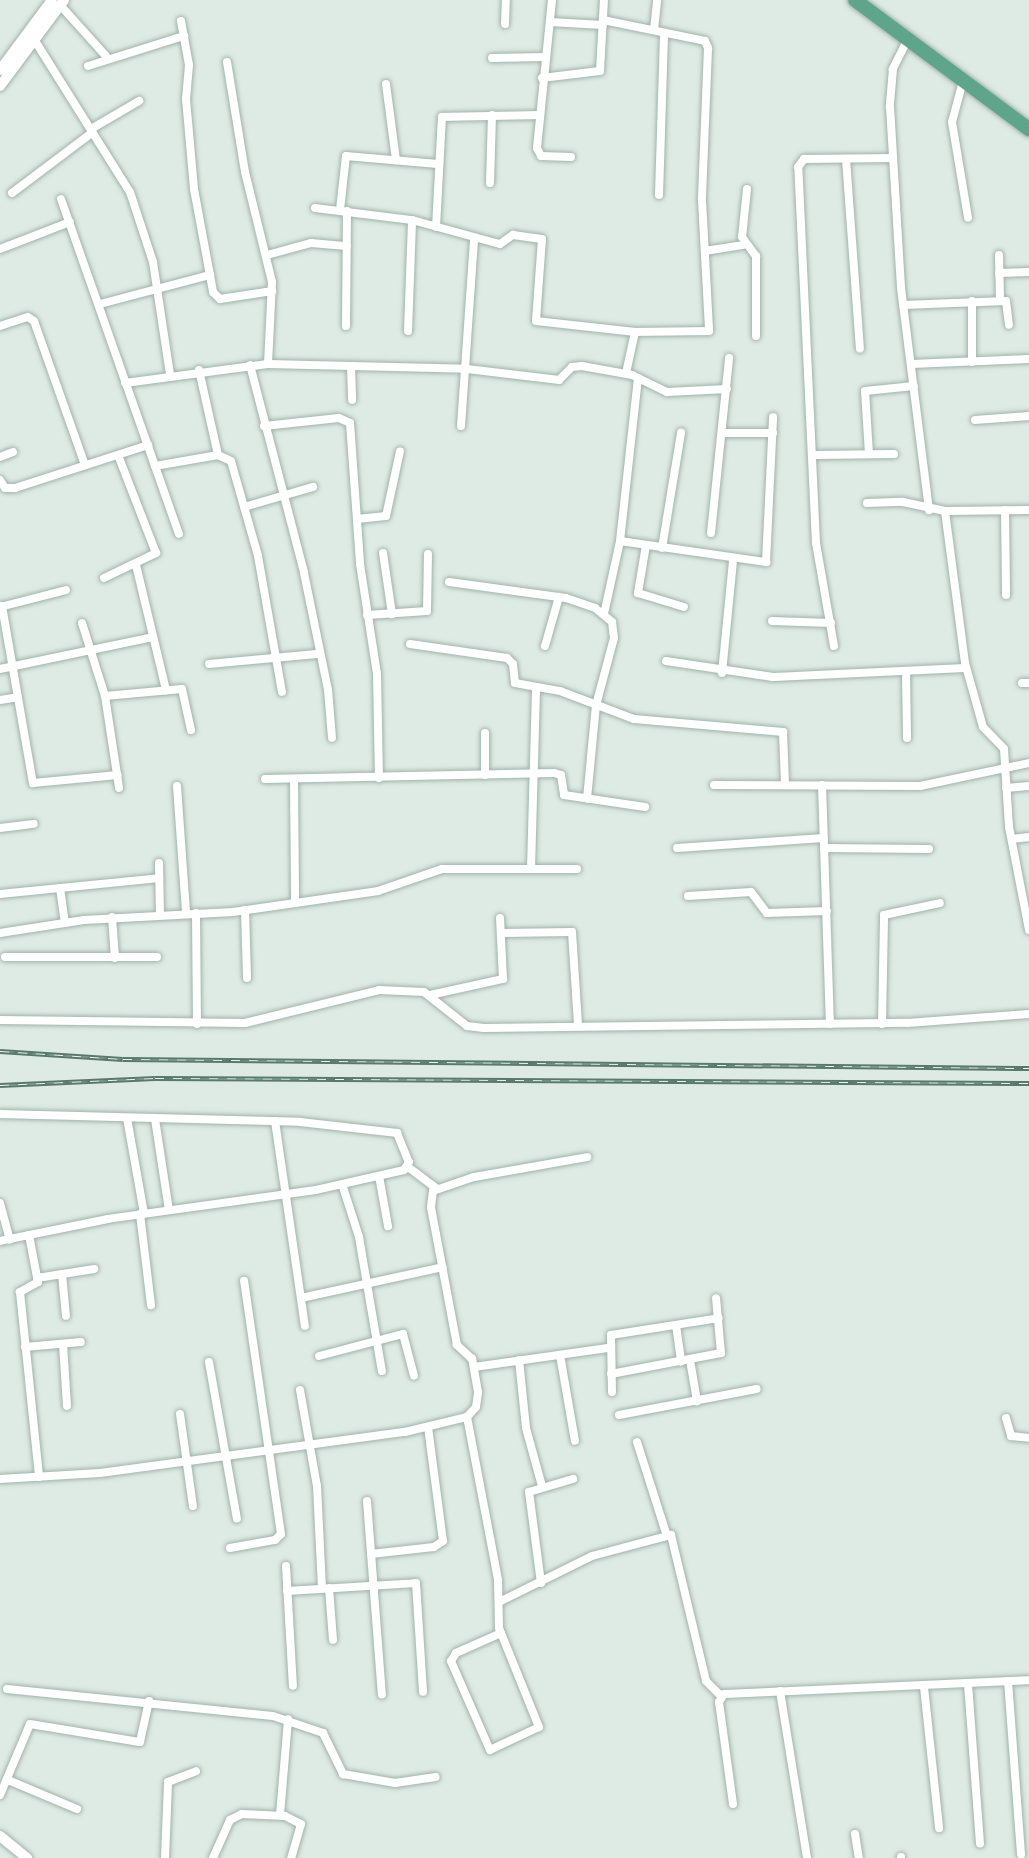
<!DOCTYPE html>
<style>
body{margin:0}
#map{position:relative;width:1029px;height:1858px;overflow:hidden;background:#deebe4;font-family:Rubik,sans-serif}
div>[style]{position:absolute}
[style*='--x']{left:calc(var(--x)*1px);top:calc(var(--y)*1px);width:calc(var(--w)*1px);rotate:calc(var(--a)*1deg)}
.roads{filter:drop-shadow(0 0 2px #a1b3ab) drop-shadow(0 0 2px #a1b3ab)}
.minor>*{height:8px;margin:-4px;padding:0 4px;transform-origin:4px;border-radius:4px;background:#fff}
.tertiary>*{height:10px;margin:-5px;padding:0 5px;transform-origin:5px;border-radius:5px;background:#fff}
.primary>*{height:14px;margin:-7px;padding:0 7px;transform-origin:7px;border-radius:7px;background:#5fa58c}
.rail>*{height:5px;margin-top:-2.5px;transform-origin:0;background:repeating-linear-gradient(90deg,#eff8f2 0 9px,#58796c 0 18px);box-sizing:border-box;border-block:2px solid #58796c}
span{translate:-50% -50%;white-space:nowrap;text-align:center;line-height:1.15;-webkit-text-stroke:5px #eff8f2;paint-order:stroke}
</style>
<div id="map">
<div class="roads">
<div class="minor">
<div style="--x:552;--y:0;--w:149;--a:95.8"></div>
<div style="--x:537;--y:148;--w:9;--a:63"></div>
<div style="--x:541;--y:156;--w:30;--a:2"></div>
<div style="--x:60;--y:5;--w:69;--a:48"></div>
<div style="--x:603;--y:20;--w:104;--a:11.6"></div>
<div style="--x:705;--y:41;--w:8;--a:67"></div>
<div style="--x:708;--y:48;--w:152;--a:92.3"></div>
<div style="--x:702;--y:200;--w:131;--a:86.9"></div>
<div style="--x:709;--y:331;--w:74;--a:179.2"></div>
<div style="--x:181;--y:21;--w:45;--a:79.7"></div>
<div style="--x:189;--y:65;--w:34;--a:95"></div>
<div style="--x:186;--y:99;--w:90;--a:84.9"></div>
<div style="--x:194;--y:189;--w:105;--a:79.5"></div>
<div style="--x:213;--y:292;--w:10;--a:45"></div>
<div style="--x:220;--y:299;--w:53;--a:-8.7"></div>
<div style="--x:550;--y:22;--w:53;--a:3.2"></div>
<div style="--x:505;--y:24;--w:24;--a:-88"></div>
<div style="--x:654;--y:30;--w:30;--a:-84"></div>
<div style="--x:32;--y:36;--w:184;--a:57.9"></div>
<div style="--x:130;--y:192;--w:74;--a:71.8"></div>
<div style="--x:153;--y:262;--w:113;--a:81.4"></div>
<div style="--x:908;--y:39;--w:34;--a:117"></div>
<div style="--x:893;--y:69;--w:38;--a:95"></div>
<div style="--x:890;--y:107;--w:181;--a:86.5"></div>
<div style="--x:901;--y:288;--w:224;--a:82.8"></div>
<div style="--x:492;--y:58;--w:53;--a:-1.1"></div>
<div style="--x:227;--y:62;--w:111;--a:80.7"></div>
<div style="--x:245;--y:172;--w:113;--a:76.2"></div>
<div style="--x:272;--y:282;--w:82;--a:92.8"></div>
<div style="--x:88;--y:66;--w:101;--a:-17.4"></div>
<div style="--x:542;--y:78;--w:58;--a:-6.9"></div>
<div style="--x:600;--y:71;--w:71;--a:-86.8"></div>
<div style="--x:963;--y:81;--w:42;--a:105"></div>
<div style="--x:952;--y:122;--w:97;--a:80.5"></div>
<div style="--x:386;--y:84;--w:77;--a:82.5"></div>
<div style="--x:91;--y:129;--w:56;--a:-30.3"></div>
<div style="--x:846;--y:159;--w:190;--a:85.8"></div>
<div style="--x:490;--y:183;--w:68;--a:-88.3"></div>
<div style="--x:747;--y:189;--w:48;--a:95.9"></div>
<div style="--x:742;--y:237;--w:24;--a:54"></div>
<div style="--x:756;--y:256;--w:80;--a:90"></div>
<div style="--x:12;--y:193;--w:101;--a:-37"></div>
<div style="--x:659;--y:195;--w:162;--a:-88.2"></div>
<div style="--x:61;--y:199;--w:355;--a:70.6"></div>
<div style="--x:315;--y:208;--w:98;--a:7.1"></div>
<div style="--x:412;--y:220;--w:91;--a:15.3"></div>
<div style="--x:500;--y:244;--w:16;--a:-35"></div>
<div style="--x:513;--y:235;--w:29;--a:8"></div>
<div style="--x:542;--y:239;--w:82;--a:94.2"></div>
<div style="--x:536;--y:321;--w:100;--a:6.3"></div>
<div style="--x:635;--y:332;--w:42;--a:102.4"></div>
<div style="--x:340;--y:210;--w:54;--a:-83.7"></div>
<div style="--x:346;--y:156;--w:92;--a:5"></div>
<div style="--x:436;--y:227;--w:110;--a:-86.9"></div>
<div style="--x:442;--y:117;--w:95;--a:-1.2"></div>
<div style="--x:0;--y:249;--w:75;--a:-21.1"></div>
<div style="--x:705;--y:251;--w:39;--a:-9"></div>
<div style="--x:267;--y:255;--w:46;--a:-15.3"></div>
<div style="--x:311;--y:243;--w:36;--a:5"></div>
<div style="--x:999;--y:255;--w:45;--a:88.7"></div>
<div style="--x:999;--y:273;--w:30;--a:-2"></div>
<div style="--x:100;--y:304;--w:114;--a:-14.8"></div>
<div style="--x:903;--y:305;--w:103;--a:-2.2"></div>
<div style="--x:1006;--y:301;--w:24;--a:83"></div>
<div style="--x:0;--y:326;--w:29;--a:-18"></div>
<div style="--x:28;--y:317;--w:7;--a:34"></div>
<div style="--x:34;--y:321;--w:153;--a:70.5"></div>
<div style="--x:346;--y:326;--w:115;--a:-89.5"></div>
<div style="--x:408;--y:331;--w:111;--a:-87.9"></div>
<div style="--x:972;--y:362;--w:61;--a:-90"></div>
<div style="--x:911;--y:364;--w:118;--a:-2.4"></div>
<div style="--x:250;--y:365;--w:215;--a:75.4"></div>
<div style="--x:304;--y:573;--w:119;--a:78.4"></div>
<div style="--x:328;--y:690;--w:48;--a:85.2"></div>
<div style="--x:351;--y:367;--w:33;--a:88"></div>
<div style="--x:199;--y:370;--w:87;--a:77.4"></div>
<div style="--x:125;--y:383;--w:144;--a:-7.6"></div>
<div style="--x:268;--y:364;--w:199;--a:1.4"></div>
<div style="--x:467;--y:369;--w:93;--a:6.8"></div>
<div style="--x:559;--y:380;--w:18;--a:-45"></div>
<div style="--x:572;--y:367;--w:10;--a:-6"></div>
<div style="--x:582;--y:366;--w:51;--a:10.2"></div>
<div style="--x:632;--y:375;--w:39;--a:26"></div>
<div style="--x:667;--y:392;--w:60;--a:-2.9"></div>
<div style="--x:975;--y:420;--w:54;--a:-4.2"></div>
<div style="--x:264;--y:426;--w:75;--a:-6.1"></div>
<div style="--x:339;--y:418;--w:12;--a:24"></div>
<div style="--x:350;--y:423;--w:141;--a:85.9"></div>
<div style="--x:360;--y:564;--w:111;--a:81.2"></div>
<div style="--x:377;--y:674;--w:104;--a:88.9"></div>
<div style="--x:461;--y:426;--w:187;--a:-86"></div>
<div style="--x:723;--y:433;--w:50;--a:0"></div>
<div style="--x:869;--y:454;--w:63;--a:-93.6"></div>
<div style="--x:865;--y:391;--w:49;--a:-5.8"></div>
<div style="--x:815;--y:455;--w:79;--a:-0.7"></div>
<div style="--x:0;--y:457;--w:14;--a:-21"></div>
<div style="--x:155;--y:466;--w:64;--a:-9.9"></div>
<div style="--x:218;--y:455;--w:14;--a:25"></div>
<div style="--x:231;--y:461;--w:99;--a:74.1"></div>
<div style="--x:258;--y:556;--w:138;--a:80"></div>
<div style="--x:0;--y:480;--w:9;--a:58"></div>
<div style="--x:5;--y:488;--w:10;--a:0"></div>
<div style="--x:15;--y:488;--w:140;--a:-17.9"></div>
<div style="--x:867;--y:503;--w:36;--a:-2"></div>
<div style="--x:903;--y:502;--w:43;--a:12.1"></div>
<div style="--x:945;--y:511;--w:84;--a:-0.7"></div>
<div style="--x:244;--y:507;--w:72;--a:-16.2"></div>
<div style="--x:1005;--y:510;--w:85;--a:89.3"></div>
<div style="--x:945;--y:511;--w:153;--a:82.5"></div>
<div style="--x:965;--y:663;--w:66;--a:74.3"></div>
<div style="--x:983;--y:727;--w:30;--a:46"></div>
<div style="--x:1004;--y:749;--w:78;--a:86.3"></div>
<div style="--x:1009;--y:827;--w:105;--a:79"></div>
<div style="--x:357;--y:519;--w:29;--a:-6"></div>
<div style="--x:386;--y:516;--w:66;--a:-77.8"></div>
<div style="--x:711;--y:533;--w:176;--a:-84.1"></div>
<div style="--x:620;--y:541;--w:148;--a:8.2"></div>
<div style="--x:766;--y:562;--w:145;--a:-87.2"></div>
<div style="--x:646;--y:545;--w:49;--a:99.5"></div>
<div style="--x:638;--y:593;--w:48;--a:16.9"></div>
<div style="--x:662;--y:548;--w:117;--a:-80.6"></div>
<div style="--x:383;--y:553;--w:62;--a:81.6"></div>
<div style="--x:136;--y:565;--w:129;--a:76.5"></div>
<div style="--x:104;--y:578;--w:58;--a:-25.7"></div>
<div style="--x:156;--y:553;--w:105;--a:-111.2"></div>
<div style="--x:449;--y:582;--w:118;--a:7.8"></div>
<div style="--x:566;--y:598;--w:31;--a:19"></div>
<div style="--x:595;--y:608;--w:22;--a:39"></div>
<div style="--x:612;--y:622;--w:16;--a:83"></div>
<div style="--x:614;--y:638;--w:69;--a:105"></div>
<div style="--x:596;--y:705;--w:94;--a:95.5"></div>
<div style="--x:2;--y:606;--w:180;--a:80.1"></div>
<div style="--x:33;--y:783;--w:85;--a:-5.4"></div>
<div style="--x:0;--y:607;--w:68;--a:-14.4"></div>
<div style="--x:604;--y:614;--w:75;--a:-77.6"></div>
<div style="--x:620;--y:541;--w:164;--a:-83.7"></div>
<div style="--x:367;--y:615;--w:60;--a:-3.8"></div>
<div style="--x:427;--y:611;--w:57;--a:-89"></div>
<div style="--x:772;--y:621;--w:59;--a:1.9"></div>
<div style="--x:82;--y:623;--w:77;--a:72.5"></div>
<div style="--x:105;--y:696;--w:93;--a:81.3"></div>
<div style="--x:410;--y:644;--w:98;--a:8.2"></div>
<div style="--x:507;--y:658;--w:8;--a:45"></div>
<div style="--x:513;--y:664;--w:19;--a:84"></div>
<div style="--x:515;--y:683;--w:46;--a:10.1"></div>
<div style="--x:560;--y:691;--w:79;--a:20.7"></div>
<div style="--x:634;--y:719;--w:150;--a:5"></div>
<div style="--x:783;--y:732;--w:52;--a:87.8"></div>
<div style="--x:545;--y:646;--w:51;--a:-74.1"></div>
<div style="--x:834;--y:646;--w:105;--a:-99.9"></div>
<div style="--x:816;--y:543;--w:376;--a:-92.7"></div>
<div style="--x:798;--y:167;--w:10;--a:-53"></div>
<div style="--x:804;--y:159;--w:89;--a:-0.6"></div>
<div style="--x:666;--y:661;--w:108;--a:8.5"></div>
<div style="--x:773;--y:677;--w:193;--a:-2.7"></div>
<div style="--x:209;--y:664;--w:108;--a:-5.3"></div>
<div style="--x:0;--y:669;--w:156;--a:-11.8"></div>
<div style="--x:722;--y:673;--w:114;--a:-84.4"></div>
<div style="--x:906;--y:673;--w:65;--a:89.1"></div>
<div style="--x:1022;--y:683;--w:7;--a:0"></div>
<div style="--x:105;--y:696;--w:77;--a:-5.2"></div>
<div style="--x:182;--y:689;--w:42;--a:77.6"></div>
<div style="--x:0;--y:700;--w:18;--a:-9"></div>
<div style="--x:485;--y:775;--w:42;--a:-90"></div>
<div style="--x:265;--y:779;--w:289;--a:-1.2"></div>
<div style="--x:554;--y:773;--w:7;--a:16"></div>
<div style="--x:561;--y:775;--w:20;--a:81"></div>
<div style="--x:564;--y:795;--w:82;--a:8.4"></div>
<div style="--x:294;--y:780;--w:123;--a:89.5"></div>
<div style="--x:714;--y:785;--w:206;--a:0.3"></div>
<div style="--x:920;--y:786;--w:111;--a:-11.9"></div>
<div style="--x:822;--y:785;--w:239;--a:88.1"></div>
<div style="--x:177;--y:786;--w:127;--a:85.9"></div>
<div style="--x:1006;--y:788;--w:23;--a:-5"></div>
<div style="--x:0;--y:828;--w:34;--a:-7"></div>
<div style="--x:1012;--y:839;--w:17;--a:-7"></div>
<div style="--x:677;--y:848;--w:147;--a:-3.9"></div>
<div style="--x:824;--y:848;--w:105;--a:0.5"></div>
<div style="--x:159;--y:863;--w:51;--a:88.9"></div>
<div style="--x:531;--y:869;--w:182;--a:-88.4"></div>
<div style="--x:60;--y:888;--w:34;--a:82"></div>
<div style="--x:0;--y:894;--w:160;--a:-5.7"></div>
<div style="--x:688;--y:896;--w:63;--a:-3.6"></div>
<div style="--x:751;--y:892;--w:26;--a:53"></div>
<div style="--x:767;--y:913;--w:60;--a:-1.9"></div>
<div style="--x:245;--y:910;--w:68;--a:88.3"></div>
<div style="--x:196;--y:913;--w:111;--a:89.5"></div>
<div style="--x:112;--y:917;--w:41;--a:85.8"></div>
<div style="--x:0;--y:933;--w:85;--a:-8.8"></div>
<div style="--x:84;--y:920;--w:149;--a:-3.1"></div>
<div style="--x:233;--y:912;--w:147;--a:-8.2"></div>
<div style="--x:378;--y:891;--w:68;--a:-19"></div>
<div style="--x:442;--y:869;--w:135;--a:0"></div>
<div style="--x:502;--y:933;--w:70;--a:-0.8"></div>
<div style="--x:572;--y:932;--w:94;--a:86.3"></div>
<div style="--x:5;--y:957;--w:152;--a:0"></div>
<div style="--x:430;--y:995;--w:75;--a:-12.4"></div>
<div style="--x:503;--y:979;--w:61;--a:-92.8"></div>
<div style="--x:0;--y:1020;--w:245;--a:0.7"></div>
<div style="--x:245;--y:1023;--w:138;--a:-13.8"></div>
<div style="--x:379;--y:990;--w:45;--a:2.5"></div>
<div style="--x:424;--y:992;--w:55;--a:38.3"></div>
<div style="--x:467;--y:1026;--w:17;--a:7"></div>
<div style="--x:484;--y:1028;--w:423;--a:-0.7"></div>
<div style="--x:907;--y:1023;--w:122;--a:-4.2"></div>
<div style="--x:882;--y:1024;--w:109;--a:-88.9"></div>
<div style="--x:884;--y:915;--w:57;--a:-12.1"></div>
<div style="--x:0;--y:1114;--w:300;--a:1.5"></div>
<div style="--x:300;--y:1122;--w:98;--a:6.5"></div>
<div style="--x:397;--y:1133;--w:31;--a:68"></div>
<div style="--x:409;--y:1162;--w:9;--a:122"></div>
<div style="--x:404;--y:1170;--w:90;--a:167.2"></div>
<div style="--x:316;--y:1190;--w:210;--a:172.1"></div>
<div style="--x:108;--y:1219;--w:110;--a:168.5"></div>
<div style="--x:127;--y:1118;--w:97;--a:79.9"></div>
<div style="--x:155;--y:1119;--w:92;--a:81.3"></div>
<div style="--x:275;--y:1121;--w:207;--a:81.7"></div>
<div style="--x:408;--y:1167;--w:35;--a:37"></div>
<div style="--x:379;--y:1176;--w:51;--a:79.8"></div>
<div style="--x:342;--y:1184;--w:56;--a:72.2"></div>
<div style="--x:359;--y:1237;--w:136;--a:80.3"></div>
<div style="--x:0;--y:1203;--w:38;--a:75"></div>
<div style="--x:140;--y:1214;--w:92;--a:83.1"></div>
<div style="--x:29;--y:1235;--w:48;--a:79.2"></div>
<div style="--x:38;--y:1282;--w:21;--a:151"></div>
<div style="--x:20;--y:1292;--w:186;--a:84.1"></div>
<div style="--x:62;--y:1274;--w:42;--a:84.6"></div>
<div style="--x:37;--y:1278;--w:58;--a:-9"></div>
<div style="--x:301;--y:1298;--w:145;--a:-12.3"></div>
<div style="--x:676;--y:1325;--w:37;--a:82"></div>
<div style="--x:63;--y:1344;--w:62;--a:86.3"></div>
<div style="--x:25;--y:1347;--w:56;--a:-5.1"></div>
<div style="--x:560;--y:1355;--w:87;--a:80.1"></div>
<div style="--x:319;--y:1356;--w:87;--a:-14.7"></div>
<div style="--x:403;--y:1334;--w:43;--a:75.3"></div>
<div style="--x:519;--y:1360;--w:68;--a:84.1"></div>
<div style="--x:526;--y:1428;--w:60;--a:74.6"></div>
<div style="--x:690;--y:1360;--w:42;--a:80.3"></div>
<div style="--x:209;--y:1362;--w:159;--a:79.9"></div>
<div style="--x:474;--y:1367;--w:135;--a:-8.1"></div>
<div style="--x:611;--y:1374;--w:112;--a:-10.8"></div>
<div style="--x:721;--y:1353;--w:55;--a:-95.2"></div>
<div style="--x:300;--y:1390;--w:97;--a:80"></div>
<div style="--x:317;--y:1486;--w:102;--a:87.2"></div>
<div style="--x:612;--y:1392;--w:57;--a:-91"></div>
<div style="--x:611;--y:1335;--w:109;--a:-8.9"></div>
<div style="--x:180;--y:1414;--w:93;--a:82"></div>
<div style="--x:619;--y:1415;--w:140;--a:-10.7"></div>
<div style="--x:467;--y:1417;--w:166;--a:79.2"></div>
<div style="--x:498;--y:1580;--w:48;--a:88.8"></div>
<div style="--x:499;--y:1628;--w:107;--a:68"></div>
<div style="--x:539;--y:1727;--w:54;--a:154.9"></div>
<div style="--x:490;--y:1750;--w:97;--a:-113.7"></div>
<div style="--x:451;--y:1661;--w:9;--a:-58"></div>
<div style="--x:456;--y:1653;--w:49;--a:-24"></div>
<div style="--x:1006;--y:1418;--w:19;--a:74"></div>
<div style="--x:1011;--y:1436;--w:18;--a:6"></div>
<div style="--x:637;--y:1442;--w:96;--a:72.3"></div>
<div style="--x:0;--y:1479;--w:100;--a:-3.4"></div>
<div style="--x:100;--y:1473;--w:308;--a:-7.7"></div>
<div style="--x:405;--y:1432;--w:64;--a:-13.6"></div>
<div style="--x:467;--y:1417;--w:13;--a:-48"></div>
<div style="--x:476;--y:1407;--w:15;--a:-82"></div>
<div style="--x:478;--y:1392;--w:34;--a:-100"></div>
<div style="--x:472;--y:1359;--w:21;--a:-137"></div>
<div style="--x:457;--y:1345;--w:140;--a:-100.7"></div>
<div style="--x:431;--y:1207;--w:16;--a:-83"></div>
<div style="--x:433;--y:1191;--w:43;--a:-18.9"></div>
<div style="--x:474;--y:1177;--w:115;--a:-10"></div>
<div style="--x:367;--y:1501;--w:194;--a:85.6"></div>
<div style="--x:230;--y:1548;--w:46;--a:-10.1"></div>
<div style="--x:275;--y:1540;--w:8;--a:-45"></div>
<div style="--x:281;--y:1534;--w:256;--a:-98.3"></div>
<div style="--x:371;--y:1554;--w:63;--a:-6.3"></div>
<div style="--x:434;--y:1547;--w:11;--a:-34"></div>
<div style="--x:443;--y:1541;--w:115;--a:-97.5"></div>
<div style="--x:286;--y:1566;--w:120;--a:86.7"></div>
<div style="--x:541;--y:1583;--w:92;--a:-97.5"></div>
<div style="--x:529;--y:1492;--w:46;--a:-16.5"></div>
<div style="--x:329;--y:1588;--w:52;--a:85.6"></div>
<div style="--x:287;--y:1591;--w:129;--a:-3.5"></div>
<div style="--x:416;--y:1583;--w:109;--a:86.3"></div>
<div style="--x:499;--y:1602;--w:104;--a:-26.3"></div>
<div style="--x:592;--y:1556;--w:82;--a:-14.9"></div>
<div style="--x:671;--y:1535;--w:150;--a:76.5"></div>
<div style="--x:706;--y:1681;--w:21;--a:45"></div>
<div style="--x:1008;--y:1681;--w:174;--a:85.7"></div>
<div style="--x:968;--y:1684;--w:160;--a:85.7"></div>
<div style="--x:924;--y:1687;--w:142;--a:83.9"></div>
<div style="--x:7;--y:1689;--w:267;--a:5.8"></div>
<div style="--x:273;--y:1716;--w:53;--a:18.8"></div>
<div style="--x:323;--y:1733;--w:46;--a:64"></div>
<div style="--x:343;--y:1774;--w:53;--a:9.8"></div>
<div style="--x:395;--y:1783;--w:41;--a:-8.3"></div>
<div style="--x:780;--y:1691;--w:169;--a:80.8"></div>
<div style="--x:8;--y:1780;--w:75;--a:22.8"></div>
<div style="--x:0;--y:1795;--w:77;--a:-67.1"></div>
<div style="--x:30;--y:1724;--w:111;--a:9.3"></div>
<div style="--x:140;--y:1742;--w:42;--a:-77.6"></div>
<div style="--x:733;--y:1804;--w:103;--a:-97.8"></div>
<div style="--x:719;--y:1702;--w:9;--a:-58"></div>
<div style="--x:724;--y:1694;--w:305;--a:-2.6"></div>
<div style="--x:280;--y:1815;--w:96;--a:-85.2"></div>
<div style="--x:855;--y:1834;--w:24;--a:81"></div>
<div style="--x:901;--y:1857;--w:1;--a:90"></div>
<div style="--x:165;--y:1858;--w:76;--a:-87.7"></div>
<div style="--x:168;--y:1782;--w:30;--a:-21"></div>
<div style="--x:213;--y:1858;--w:42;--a:-65.9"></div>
<div style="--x:230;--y:1820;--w:13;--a:-27"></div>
<div style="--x:242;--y:1814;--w:43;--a:2.7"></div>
<div style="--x:285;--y:1816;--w:18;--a:27"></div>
<div style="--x:301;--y:1824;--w:35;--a:106"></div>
</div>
<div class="tertiary">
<div style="--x:0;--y:70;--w:87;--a:-53.4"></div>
<div style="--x:0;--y:86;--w:107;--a:-53.3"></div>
<div style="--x:0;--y:1836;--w:35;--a:39"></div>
</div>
<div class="primary">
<div style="--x:855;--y:0;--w:217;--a:36.6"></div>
</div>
</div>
<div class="rail">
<div style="--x:0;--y:1051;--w:123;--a:3.7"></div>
<div style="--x:123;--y:1059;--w:906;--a:0.57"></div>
<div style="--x:0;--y:1085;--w:155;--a:-2.6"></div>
<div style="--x:155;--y:1078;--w:874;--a:0.33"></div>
</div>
</div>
